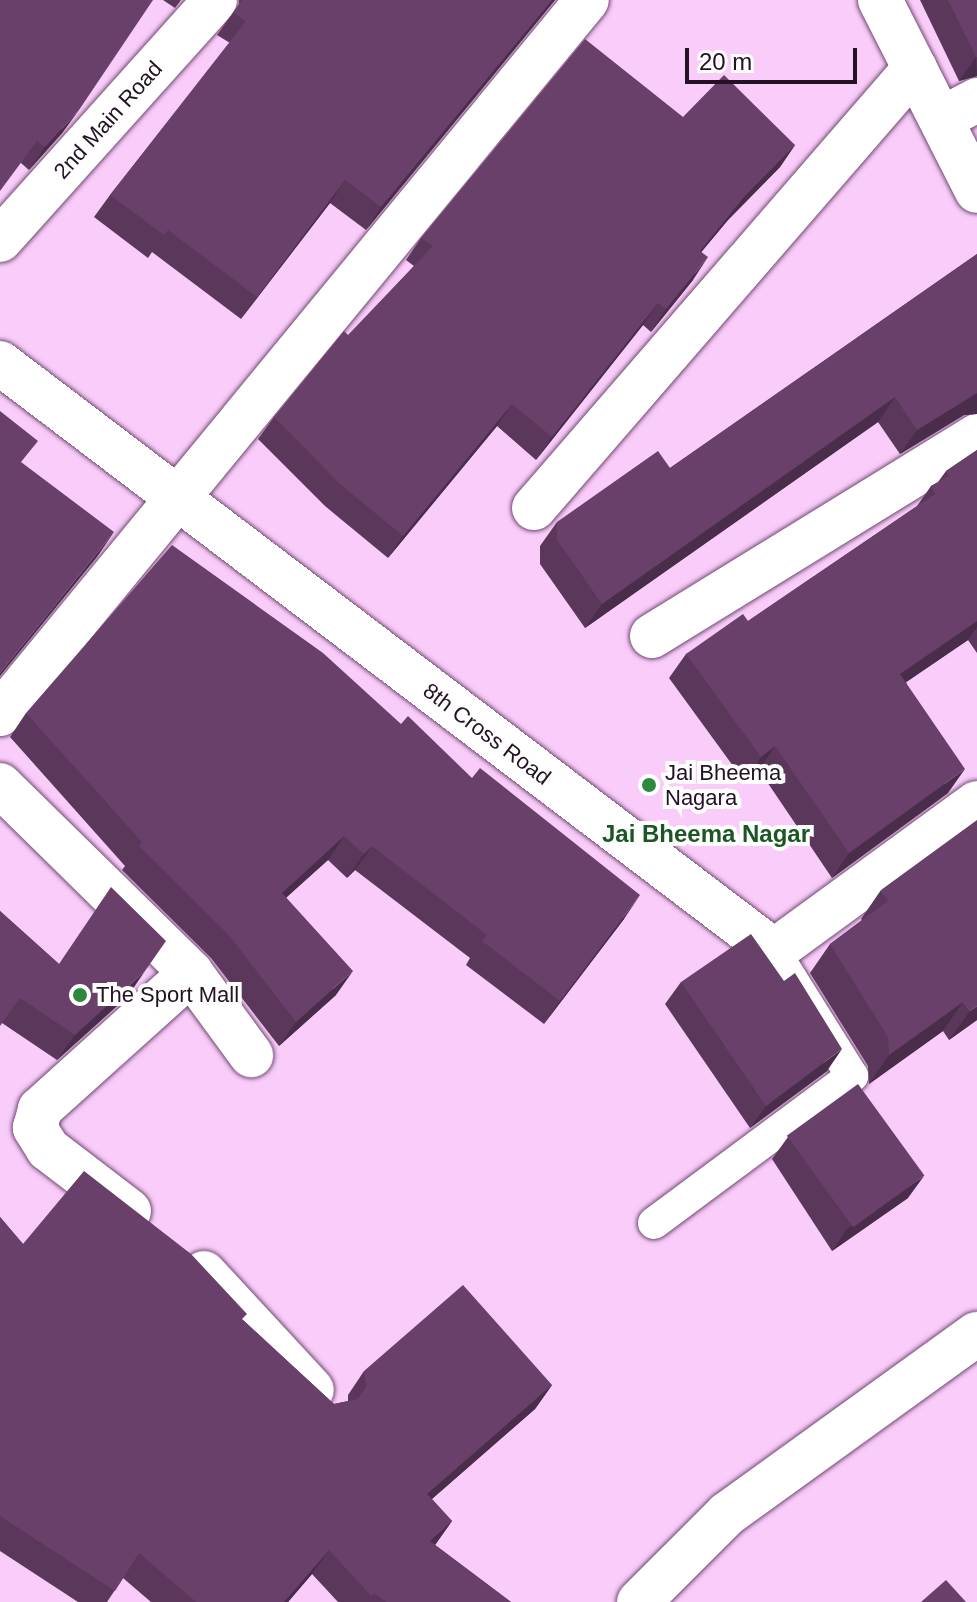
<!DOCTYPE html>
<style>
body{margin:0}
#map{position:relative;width:977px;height:1602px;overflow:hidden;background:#f9ccfa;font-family:Arial,sans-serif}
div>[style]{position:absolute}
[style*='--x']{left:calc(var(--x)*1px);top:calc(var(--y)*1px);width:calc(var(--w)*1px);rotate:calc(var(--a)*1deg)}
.roads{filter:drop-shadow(0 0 2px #704970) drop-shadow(0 0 2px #704970)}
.lane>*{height:32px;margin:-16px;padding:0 16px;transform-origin:16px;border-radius:16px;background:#fff}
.street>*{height:44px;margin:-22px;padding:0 22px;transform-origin:22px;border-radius:22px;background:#fff}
.secondary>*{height:44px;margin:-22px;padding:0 22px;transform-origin:22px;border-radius:22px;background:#fff}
.wall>*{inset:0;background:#5a375b}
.shaded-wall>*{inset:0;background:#4a2d4a}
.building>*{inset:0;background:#69406a;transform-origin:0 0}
.dots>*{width:22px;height:22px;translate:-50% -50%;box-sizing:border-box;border:4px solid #fefefe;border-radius:50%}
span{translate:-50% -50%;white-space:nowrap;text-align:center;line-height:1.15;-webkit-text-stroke:8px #fefefe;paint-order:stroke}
.street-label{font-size:22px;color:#221223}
.poi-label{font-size:22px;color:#221223}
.left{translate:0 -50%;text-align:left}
.neighbourhood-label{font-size:24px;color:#1c5624;font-weight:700}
.scale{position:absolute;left:685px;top:48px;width:172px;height:36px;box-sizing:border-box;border:4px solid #221223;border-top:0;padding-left:10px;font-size:24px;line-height:28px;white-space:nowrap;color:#221223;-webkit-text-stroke:6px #fefefe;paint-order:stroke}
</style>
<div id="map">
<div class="roads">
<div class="lane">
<div style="--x:654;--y:1223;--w:247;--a:-36.6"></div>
<div style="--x:852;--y:1076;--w:147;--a:-122"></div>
</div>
<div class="street">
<div style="--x:880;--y:0;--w:214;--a:63.1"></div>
<div style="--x:941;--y:119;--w:41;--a:-27.8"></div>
<div style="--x:0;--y:240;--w:322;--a:-48.1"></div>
<div style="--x:534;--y:508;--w:582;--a:-49.11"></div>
<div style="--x:652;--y:636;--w:382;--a:-31.6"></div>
<div style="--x:0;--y:714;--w:924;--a:-50.58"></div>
<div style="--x:0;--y:785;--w:268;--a:44.5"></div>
<div style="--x:191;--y:973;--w:102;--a:53.8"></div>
<div style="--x:129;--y:1211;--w:102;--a:-142.6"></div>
<div style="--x:48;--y:1149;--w:25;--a:-122"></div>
<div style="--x:35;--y:1128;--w:20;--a:-75"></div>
<div style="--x:40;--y:1109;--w:203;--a:-42"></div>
<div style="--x:204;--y:1273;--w:159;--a:47.3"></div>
<div style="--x:639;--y:1602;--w:124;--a:-45"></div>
<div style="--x:727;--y:1514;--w:308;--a:-35.8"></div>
</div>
<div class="secondary">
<div style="--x:0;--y:363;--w:972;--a:37.22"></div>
<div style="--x:774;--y:951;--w:251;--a:-36.1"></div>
</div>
</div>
<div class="wall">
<div style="clip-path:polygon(0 0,63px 132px,29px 170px,21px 163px)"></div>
<div style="clip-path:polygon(163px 0,181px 0,175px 8px)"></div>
<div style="clip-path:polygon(239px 0,555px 0,366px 230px,330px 203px,241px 319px,152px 252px,148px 258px,94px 217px,110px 195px,230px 43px,217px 35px,239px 4px)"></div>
<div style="clip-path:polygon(920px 0,977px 0,977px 76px,959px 81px)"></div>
<div style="clip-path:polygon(683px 117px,795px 145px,780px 167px,728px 220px,701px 252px,693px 280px,651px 332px,643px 325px,536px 460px,497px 426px,388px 558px,325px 506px,258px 439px,274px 417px,414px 266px,406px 260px,421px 238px)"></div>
<div style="clip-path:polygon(977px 254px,977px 414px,964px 415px,900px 454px,878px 422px,585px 628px,540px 564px,540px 546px,557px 522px,670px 468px)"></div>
<div style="clip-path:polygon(977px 450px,977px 653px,968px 640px,906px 682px,948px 793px,832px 878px,759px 770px,744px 781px,669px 678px,686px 654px,748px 621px,917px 506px,931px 486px,938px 482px,946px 471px)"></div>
<div style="clip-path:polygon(26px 713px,401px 724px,624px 919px,544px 1024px,466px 965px,470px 958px,355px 870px,347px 878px,328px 860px,286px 897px,336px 995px,279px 1046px,211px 958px,122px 870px,125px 866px,10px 737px)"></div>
<div style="clip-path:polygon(881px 890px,977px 1020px,949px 1040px,943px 1031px,869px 1084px,868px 1066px,810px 973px,830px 944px,862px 920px,861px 919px)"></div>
<div style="clip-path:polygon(0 911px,59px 964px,128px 996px,57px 1060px,2px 1023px)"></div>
<div style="clip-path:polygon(784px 981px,827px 1071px,750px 1128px,665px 1004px,681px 982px)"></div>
<div style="clip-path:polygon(788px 1137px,908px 1198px,832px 1251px,772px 1159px)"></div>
<div style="clip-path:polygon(0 1217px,23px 1244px,243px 1320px,334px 1404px,348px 1401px,348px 1395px,364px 1371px,552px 1385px,535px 1409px,432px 1499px,452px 1521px,435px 1545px,511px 1602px,338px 1602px,312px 1574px,288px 1602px,151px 1602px,123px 1578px,107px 1602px,78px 1602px,0 1551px)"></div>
</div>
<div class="shaded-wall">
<div style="clip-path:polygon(552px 0,555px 0,366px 230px,381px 207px)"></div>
<div style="clip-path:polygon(976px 57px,977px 76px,959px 81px)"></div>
<div style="clip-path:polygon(79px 110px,63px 132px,29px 170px,45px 147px)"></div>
<div style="clip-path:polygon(795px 145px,780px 167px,728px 220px,684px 273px,700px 251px,743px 198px)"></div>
<div style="clip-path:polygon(345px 180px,330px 203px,241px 319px,257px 297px)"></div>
<div style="clip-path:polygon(708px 257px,693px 280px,651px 332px,666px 309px)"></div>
<div style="clip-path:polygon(658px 303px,643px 325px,536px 460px,552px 437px)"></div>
<div style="clip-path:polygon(977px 393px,977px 414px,964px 415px,900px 454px,917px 430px)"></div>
<div style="clip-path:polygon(895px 397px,878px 422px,585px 628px,602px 604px)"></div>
<div style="clip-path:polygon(512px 404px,497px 426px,388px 558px,403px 536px)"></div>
<div style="clip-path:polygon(114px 532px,97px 557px,0 676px,0 673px)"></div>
<div style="clip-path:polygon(977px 621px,977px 627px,968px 640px,883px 698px,900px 674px)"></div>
<div style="clip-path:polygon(775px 746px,759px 770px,744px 781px,761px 757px)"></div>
<div style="clip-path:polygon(965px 769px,948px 793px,832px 878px,849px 853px)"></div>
<div style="clip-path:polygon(344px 836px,328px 860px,266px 916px,282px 893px)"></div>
<div style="clip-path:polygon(372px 846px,355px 870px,347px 878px,364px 854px)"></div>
<div style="clip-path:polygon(640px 895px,624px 919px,544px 1024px,560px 1001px)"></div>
<div style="clip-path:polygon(145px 971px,128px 996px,57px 1060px,75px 1035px)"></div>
<div style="clip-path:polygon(353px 971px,336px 995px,279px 1046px,296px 1022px)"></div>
<div style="clip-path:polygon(963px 1002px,943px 1031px,869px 1084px,889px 1055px)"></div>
<div style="clip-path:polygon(977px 1006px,977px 1020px,949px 1040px,970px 1011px)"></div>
<div style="clip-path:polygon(842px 1049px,827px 1071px,750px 1128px,766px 1106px)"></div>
<div style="clip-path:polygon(924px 1176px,908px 1198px,832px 1251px,847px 1229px)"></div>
<div style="clip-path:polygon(552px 1385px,535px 1409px,410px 1518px,427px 1494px)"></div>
<div style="clip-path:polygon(452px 1521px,435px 1545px,430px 1541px)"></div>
<div style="clip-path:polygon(329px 1550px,312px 1574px,288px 1602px,284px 1602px)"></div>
</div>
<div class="building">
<div style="clip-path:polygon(0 0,153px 0,79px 110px,45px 147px,37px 141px,0 191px)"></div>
<div style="clip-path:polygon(242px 0,552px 0,381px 207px,345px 180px,257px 297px,168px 230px,164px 235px,110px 195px,246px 21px,233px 13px)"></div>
<div style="clip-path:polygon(948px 0,977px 0,977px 57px,976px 57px)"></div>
<div style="clip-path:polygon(585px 39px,683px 117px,724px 75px,795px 145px,743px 198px,700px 251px,708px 257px,666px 309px,658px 303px,552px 437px,512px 404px,403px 536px,340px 484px,274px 417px,344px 331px,348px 335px,433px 246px,421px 238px)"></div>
<div style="clip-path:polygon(977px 254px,977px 393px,917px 430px,895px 397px,602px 604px,557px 540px,557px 522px,658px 451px,670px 468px)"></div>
<div style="clip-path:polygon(0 411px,38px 441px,21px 462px,114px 532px,0 673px)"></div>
<div style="clip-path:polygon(977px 450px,977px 621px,900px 674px,965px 769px,849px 853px,775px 746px,761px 757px,686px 654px,743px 614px,748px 621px,935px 494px,931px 486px,949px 476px,946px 471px)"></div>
<div style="clip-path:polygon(172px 545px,323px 653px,401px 724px,408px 716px,472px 778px,480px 768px,640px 895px,560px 1001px,482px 941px,487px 935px,372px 846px,364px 854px,344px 836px,282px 893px,353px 971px,296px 1022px,228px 934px,139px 846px,142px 842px,26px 713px)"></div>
<div style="clip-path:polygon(977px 820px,977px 1006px,970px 1011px,963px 1002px,889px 1055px,888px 1037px,830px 944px,888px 901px,881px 890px)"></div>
<div style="clip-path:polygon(111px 887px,166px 941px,145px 971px,75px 1035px,20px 998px,0 1026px,0 911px,59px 964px)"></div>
<div style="clip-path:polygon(751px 934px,784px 981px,795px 973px,842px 1049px,766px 1106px,681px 982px)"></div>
<div style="left:858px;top:1084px;width:113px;height:88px;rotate:54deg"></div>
<div style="clip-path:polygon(84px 1171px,191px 1254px,247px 1314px,242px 1319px,334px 1404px,358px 1399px,366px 1387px,364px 1371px,463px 1285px,552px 1385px,427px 1494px,452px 1521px,430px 1541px,511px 1602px,386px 1602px,374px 1593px,371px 1596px,329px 1550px,284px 1602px,196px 1602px,139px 1553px,115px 1591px,0 1516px,0 1217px,23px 1244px)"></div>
<div style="clip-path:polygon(946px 1580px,966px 1602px,921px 1602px)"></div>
</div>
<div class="dots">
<div style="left:649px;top:785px;background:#2d893b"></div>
<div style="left:80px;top:995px;background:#2d893b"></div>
</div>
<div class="street-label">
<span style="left:108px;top:120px;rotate:-48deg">2nd Main Road</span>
<span style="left:487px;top:734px;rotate:37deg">8th Cross Road</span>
</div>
<div class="poi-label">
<span class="left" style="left:665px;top:785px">Jai Bheema<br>Nagara</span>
<span class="left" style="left:96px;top:995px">The Sport Mall</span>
</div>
<div class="neighbourhood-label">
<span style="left:706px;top:834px">Jai Bheema Nagar</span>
</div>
<div class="scale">20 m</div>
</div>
